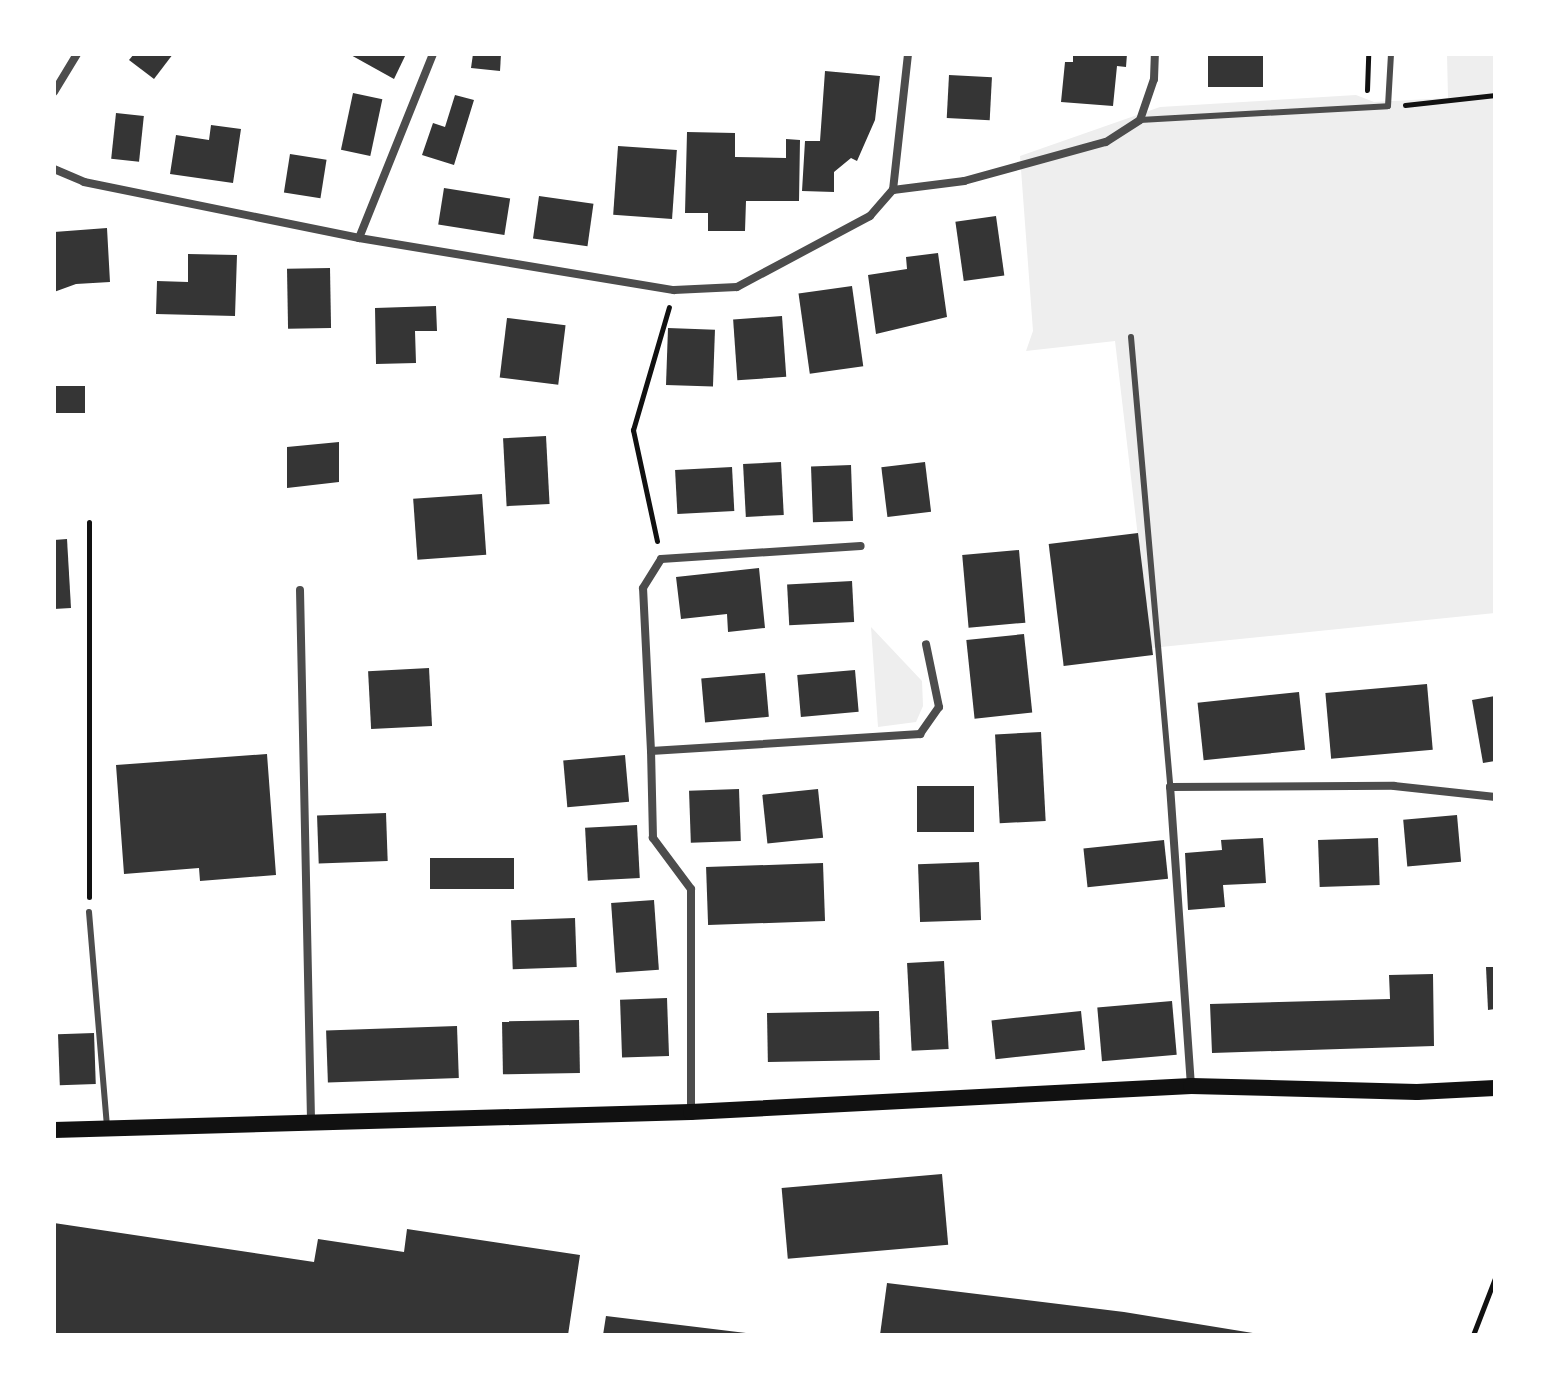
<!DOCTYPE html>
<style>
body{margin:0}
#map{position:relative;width:1549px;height:1389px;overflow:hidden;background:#fff;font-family:"Asap Condensed",sans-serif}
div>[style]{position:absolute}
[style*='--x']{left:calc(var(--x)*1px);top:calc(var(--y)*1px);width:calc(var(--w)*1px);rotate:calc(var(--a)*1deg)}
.green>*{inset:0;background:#eee}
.building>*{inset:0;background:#353535;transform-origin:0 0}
.path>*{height:5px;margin:-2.5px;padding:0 2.5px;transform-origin:2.5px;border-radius:2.5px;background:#111}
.service>*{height:6px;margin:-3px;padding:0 3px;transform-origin:3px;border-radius:3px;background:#4c4c4c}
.minor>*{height:8px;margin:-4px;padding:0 4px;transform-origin:4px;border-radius:4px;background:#4c4c4c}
.secondary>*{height:16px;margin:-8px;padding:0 8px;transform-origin:8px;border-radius:8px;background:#111}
span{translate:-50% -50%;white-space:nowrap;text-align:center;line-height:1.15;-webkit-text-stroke:7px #fff;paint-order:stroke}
.frame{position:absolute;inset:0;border:56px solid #fff;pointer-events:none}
</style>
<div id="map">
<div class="green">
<div style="clip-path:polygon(1447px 54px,1495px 54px,1495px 613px,1151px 648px,1115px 341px,1026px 351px,1033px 331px,1020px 156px,1160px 107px,1356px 95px,1374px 102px,1448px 98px)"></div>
<div style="clip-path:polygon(871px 627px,922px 681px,923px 706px,916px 722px,878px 727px)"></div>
</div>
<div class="building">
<div style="clip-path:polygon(134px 54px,173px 54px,154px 79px,129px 60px)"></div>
<div style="clip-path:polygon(349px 54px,406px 54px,394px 79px)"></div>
<div style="clip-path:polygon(473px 54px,501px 54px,500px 71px,471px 68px)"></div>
<div style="clip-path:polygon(1073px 54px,1127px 54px,1126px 67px,1117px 66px,1113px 106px,1061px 102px,1065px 62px,1073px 62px)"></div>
<div style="left:1208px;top:54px;width:55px;height:33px"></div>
<div style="clip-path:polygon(825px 71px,880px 76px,875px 120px,857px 161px,851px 158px,834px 172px,834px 192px,802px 191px,805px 141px,820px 141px)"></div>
<div style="left:949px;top:75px;width:43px;height:43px;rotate:3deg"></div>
<div style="left:353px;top:93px;width:30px;height:58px;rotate:12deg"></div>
<div style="clip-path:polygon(455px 95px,474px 100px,454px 165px,422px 155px,433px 123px,445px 127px)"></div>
<div style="left:116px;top:113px;width:28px;height:46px;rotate:6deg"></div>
<div style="clip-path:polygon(211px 125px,241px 129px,233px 183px,170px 174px,176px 135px,209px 140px)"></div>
<div style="clip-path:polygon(687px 132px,735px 133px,735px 157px,786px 158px,786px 139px,800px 140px,799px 201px,746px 201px,745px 231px,708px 231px,708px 213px,685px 213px)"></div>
<div style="left:618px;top:146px;width:59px;height:69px;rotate:4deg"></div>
<div style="left:290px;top:154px;width:37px;height:39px;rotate:9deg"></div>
<div style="left:444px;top:188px;width:67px;height:37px;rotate:9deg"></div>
<div style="left:539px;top:196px;width:55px;height:43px;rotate:8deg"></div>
<div style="left:996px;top:216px;width:60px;height:41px;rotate:82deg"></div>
<div style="clip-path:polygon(107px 228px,110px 282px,76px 284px,54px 292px,54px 232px)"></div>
<div style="clip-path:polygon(938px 253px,947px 317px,876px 334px,868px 275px,907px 269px,906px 257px)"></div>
<div style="clip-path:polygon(188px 254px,237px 255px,235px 316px,156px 314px,157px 281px,188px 282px)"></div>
<div style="left:330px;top:268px;width:60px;height:43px;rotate:89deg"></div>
<div style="left:852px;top:286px;width:81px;height:54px;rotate:82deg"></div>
<div style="clip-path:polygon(436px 306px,437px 331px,415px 331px,416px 363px,376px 364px,375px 308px)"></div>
<div style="left:782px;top:316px;width:61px;height:49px;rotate:86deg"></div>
<div style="left:507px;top:318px;width:59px;height:60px;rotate:7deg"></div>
<div style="left:668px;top:328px;width:47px;height:57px;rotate:2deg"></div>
<div style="left:54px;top:386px;width:31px;height:27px"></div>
<div style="left:546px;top:436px;width:68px;height:43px;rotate:87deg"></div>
<div style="clip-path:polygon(339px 442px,339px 482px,287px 488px,287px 447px)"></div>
<div style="left:781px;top:462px;width:53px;height:38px;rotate:87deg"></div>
<div style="left:925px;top:462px;width:50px;height:44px;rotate:83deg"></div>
<div style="left:851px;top:465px;width:56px;height:40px;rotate:88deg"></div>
<div style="left:732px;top:467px;width:44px;height:57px;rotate:87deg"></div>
<div style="left:482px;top:494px;width:61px;height:69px;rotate:86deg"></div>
<div style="left:1138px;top:533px;width:123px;height:90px;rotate:83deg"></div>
<div style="clip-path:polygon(67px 539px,71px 608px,54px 609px,54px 540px)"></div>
<div style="left:1019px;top:550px;width:73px;height:57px;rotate:85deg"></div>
<div style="clip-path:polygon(759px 568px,765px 628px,728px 632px,727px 614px,681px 619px,676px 577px)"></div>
<div style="left:852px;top:581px;width:41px;height:65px;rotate:87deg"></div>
<div style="left:1024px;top:634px;width:79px;height:58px;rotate:84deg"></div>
<div style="left:429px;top:668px;width:58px;height:61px;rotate:87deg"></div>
<div style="left:855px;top:670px;width:42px;height:58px;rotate:85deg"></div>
<div style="left:765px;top:673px;width:44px;height:64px;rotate:85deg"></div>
<div style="left:1427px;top:684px;width:66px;height:102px;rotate:85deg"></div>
<div style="left:1299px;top:692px;width:58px;height:102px;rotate:84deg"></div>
<div style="clip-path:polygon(1495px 696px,1495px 761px,1483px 763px,1472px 700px)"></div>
<div style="left:1041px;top:732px;width:89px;height:46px;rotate:87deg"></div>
<div style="clip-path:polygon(267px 754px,276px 875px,200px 881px,199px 868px,124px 874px,116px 765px)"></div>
<div style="left:625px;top:755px;width:47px;height:62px;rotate:85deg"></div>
<div style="left:917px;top:786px;width:57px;height:46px"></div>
<div style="left:739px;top:789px;width:52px;height:50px;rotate:88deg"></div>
<div style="left:818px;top:789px;width:49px;height:56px;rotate:84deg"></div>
<div style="left:386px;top:813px;width:48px;height:69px;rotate:88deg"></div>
<div style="left:1457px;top:815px;width:47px;height:54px;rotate:85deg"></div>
<div style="left:637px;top:825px;width:53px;height:52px;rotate:87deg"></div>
<div style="clip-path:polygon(1263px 838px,1266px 883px,1223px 885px,1225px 907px,1188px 910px,1185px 853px,1222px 850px,1221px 840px)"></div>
<div style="left:1378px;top:838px;width:47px;height:60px;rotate:88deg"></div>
<div style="left:1164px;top:840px;width:39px;height:81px;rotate:84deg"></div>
<div style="left:514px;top:858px;width:31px;height:84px;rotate:90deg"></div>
<div style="left:979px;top:862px;width:58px;height:61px;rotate:88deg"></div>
<div style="left:823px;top:863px;width:58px;height:117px;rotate:88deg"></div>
<div style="left:654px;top:900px;width:70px;height:43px;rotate:86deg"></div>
<div style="left:575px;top:918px;width:49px;height:64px;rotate:88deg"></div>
<div style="left:944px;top:961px;width:88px;height:37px;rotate:87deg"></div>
<div style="clip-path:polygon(1486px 967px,1495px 967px,1495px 1009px,1488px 1010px)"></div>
<div style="clip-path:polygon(1433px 974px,1434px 1046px,1212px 1053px,1210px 1004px,1390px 999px,1389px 975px)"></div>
<div style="left:667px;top:998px;width:58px;height:47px;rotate:88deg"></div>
<div style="left:1172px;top:1001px;width:54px;height:75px;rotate:85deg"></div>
<div style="left:879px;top:1011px;width:49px;height:112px;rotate:89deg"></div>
<div style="left:1081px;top:1011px;width:39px;height:90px;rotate:84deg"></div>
<div style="left:579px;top:1020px;width:53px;height:77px;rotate:89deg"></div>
<div style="left:457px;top:1026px;width:52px;height:131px;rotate:88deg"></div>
<div style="left:94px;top:1033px;width:51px;height:36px;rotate:88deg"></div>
<div style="left:942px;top:1174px;width:71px;height:161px;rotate:85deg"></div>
<div style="clip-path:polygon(54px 1223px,314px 1262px,318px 1239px,404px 1252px,407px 1229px,580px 1255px,568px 1335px,54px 1335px)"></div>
<div style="clip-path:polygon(887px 1283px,1124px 1312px,1265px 1335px,880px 1335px)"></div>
<div style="clip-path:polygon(606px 1316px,746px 1333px,746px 1335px,603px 1335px)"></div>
</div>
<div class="path">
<div style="--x:1367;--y:90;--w:36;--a:-88"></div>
<div style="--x:1405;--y:105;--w:91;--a:-6.3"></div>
<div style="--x:89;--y:522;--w:375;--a:90"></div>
<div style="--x:657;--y:541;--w:114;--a:-102.2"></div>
<div style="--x:633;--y:430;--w:128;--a:-73.7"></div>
<div style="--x:1473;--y:1335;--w:61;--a:-68.9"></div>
</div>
<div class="service">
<div style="--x:1140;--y:120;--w:248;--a:-3.2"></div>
<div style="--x:1388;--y:106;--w:52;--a:-86.7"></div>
<div style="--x:1131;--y:337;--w:452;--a:85"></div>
<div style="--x:89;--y:912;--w:214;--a:85.2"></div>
</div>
<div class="minor">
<div style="--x:54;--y:92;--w:44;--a:-58.8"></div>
<div style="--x:54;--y:169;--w:33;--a:23"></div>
<div style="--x:84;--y:182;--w:281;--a:11.5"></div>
<div style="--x:359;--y:238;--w:319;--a:9.4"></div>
<div style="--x:674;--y:290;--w:63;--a:-2.7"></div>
<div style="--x:737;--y:287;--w:151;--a:-28.1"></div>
<div style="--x:870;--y:216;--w:35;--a:-49"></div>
<div style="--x:893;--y:190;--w:72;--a:-7.2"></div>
<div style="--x:964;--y:181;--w:147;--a:-15.4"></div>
<div style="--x:1106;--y:142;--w:40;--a:-32.9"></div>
<div style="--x:1140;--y:120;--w:43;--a:-71.1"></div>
<div style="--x:1154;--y:79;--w:25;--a:-88"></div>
<div style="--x:893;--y:190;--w:137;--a:-83.7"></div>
<div style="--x:359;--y:238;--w:198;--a:-68.1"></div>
<div style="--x:300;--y:590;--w:531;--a:88.81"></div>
<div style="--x:651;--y:751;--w:163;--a:-92.8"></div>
<div style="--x:643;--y:588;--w:34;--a:-58"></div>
<div style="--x:661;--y:559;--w:200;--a:-3.7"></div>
<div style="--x:1191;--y:1086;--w:300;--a:-94"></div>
<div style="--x:1170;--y:787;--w:224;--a:-0.3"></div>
<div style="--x:1394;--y:786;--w:102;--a:6.2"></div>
<div style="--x:691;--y:1112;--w:223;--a:-90"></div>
<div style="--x:691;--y:889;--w:64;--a:-126.7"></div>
<div style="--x:653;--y:838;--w:87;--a:-91.3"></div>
<div style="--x:651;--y:751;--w:270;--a:-3.6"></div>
<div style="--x:920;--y:734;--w:33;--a:-55"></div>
<div style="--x:939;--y:707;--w:64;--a:-101.7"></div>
</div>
<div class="secondary">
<div style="--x:54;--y:1130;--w:637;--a:-1.62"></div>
<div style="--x:691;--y:1112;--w:501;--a:-2.98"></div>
<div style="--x:1191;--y:1086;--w:226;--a:1.5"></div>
<div style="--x:1417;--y:1092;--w:78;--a:-2.9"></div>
</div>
<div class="frame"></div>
</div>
